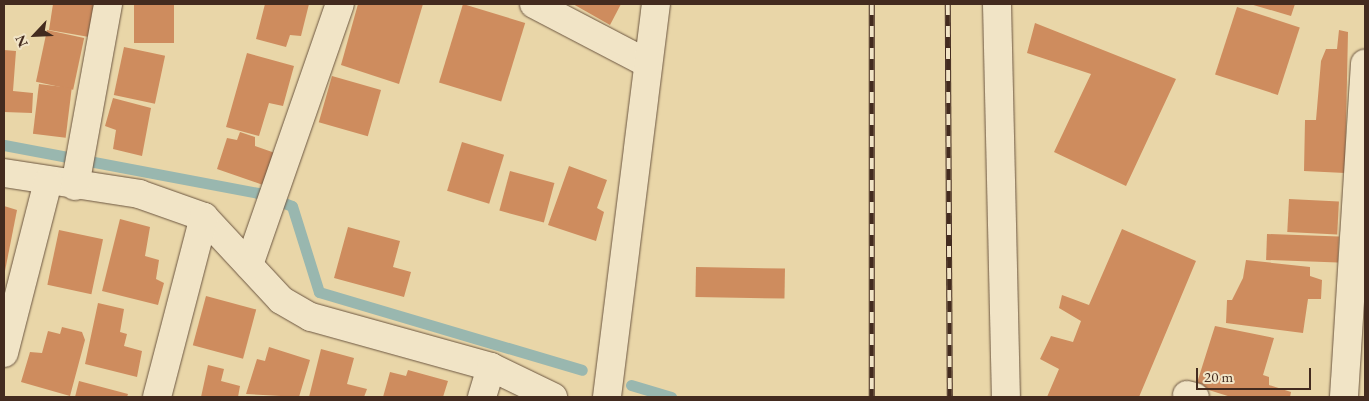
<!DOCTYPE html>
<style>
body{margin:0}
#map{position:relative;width:1369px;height:401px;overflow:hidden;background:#e9d6a8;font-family:"EB Garamond",serif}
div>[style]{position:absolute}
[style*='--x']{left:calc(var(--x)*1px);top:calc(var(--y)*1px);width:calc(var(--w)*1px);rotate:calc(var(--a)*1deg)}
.stream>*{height:11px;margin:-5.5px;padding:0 5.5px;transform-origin:5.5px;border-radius:5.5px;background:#99b7af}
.building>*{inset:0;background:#ce8c5e;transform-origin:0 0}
.roads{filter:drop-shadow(0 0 1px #6c5641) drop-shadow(0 0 1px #6c5641)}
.minor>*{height:28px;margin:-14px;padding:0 14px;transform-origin:14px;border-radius:14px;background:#f1e4c6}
.rail>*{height:5.5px;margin-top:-2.75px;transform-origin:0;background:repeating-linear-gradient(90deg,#f1e4c6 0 11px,#432b1f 0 22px);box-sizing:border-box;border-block:1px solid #432b1f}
span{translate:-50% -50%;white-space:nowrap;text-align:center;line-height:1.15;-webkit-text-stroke:5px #f1e4c6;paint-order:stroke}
.frame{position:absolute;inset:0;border:5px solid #432b1f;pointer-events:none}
.north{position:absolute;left:10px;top:10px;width:50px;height:50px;-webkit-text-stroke:4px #f1e4c6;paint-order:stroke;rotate:245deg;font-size:14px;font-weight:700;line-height:20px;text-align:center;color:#432b1f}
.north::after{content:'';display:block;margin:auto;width:18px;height:22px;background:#432b1f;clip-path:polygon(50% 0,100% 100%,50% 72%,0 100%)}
.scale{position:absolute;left:1196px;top:368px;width:115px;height:22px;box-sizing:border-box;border:2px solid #432b1f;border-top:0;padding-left:6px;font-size:15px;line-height:18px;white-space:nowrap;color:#432b1f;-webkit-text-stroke:4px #f1e4c6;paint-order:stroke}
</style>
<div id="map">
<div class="stream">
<div style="--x:4;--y:145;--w:258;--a:10.7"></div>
<div style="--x:258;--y:193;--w:36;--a:21"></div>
<div style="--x:292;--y:206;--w:90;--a:72.6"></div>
<div style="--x:319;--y:292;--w:274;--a:16.5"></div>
<div style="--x:631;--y:385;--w:42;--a:16.7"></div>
</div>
<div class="building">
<div style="clip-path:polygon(53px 4px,95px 4px,89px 37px,49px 30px)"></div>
<div style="left:134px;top:4px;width:40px;height:39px"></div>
<div style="clip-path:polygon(265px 4px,309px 4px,301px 36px,290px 35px,286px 47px,256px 39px)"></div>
<div style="clip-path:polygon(358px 4px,423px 4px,399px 84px,341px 65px)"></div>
<div style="left:463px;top:4px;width:65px;height:82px;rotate:17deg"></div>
<div style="clip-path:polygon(573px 4px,621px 4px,610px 25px)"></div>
<div style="clip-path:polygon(1250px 4px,1295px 4px,1291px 16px)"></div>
<div style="left:1237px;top:7px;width:66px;height:71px;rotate:18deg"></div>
<div style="clip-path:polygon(1035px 23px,1176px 79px,1126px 186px,1054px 152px,1091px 74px,1027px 53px)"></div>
<div style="left:47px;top:30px;width:38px;height:53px;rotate:12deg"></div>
<div style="clip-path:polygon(1339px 30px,1348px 32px,1345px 173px,1304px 171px,1305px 120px,1316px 120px,1321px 61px,1326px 49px,1337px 49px)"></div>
<div style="left:124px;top:47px;width:42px;height:49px;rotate:12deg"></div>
<div style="clip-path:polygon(4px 50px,16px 51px,13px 91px,33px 93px,32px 113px,4px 112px)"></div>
<div style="clip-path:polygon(247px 53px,294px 66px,283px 106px,269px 103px,259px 136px,226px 127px)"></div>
<div style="left:332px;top:76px;width:51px;height:48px;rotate:16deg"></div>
<div style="left:39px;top:84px;width:33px;height:50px;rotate:7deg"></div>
<div style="clip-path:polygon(113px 98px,151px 108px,142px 156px,113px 149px,116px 130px,105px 126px)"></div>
<div style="clip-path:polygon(240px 132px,255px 137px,255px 146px,275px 153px,263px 185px,217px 169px,227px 138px,237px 140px)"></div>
<div style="left:462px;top:142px;width:44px;height:51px;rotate:17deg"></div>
<div style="clip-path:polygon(569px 166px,607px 180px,597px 208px,604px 212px,596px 241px,548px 225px)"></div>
<div style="left:510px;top:171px;width:46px;height:41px;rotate:15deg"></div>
<div style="left:1289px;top:199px;width:50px;height:33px;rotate:3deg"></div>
<div style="clip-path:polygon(4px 206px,17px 210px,4px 276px)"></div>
<div style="clip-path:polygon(120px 219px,150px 227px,145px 256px,159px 260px,156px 279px,164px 283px,158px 305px,102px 291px)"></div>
<div style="clip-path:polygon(348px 227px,400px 241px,393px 267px,411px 272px,404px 297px,334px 278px)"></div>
<div style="clip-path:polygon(1122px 229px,1196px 261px,1139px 397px,1047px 397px,1059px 369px,1040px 359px,1051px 336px,1073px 342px,1081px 321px,1059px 308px,1062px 295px,1089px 305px)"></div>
<div style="left:59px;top:230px;width:45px;height:56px;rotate:12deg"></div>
<div style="left:1267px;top:234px;width:72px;height:26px;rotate:2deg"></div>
<div style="clip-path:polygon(1246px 260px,1310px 267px,1310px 276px,1322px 280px,1321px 299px,1308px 299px,1303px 333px,1226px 323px,1227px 300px,1232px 300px,1243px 278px)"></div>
<div style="left:696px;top:267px;width:89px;height:30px;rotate:1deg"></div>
<div style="left:206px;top:296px;width:52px;height:51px;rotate:15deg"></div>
<div style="clip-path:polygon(98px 303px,124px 309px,120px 332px,127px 334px,124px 346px,142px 351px,137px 377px,85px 364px)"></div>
<div style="clip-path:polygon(1215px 326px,1274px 338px,1263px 375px,1269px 377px,1269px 385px,1291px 392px,1290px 397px,1231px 397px,1196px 386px)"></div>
<div style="clip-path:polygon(62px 327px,82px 332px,85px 340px,70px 396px,21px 382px,30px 352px,42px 353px,48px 331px,60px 334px)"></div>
<div style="clip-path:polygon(269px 347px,310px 360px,299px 397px,246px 394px,257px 359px,265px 361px)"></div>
<div style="clip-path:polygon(321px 349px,354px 358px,347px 384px,367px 389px,364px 397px,309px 397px)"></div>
<div style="clip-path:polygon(208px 365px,224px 369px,221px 381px,240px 386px,238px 397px,201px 397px)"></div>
<div style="clip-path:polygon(408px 370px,448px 381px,443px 397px,383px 397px,390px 372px,406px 376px)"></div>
<div style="clip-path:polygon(79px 381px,128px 394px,127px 397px,75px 397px)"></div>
</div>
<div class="roads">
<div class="minor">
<div style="--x:534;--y:4;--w:125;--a:27.6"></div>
<div style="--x:997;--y:4;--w:393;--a:88.7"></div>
<div style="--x:4;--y:173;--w:137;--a:8.8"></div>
<div style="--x:139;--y:194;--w:69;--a:19.5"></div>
<div style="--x:204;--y:217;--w:113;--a:47.1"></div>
<div style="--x:281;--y:300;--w:34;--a:30"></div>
<div style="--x:311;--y:317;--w:187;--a:15.5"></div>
<div style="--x:491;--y:367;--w:69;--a:25.8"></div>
<div style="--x:75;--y:186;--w:185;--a:-79.7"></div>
<div style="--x:249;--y:265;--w:276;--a:-70.8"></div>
<div style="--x:4;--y:353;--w:177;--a:-75.6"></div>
<div style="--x:1187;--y:395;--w:8;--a:14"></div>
<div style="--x:157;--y:397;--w:186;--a:-75.4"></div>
<div style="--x:482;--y:397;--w:31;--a:-73"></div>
<div style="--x:607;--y:397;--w:396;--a:-82.9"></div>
<div style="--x:1344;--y:397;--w:334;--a:-86.4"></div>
</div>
</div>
<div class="rail">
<div style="--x:872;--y:4;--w:393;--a:90"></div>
<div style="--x:948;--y:4;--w:393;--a:89.7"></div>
</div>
<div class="frame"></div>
<div class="north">N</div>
<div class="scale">20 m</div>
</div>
